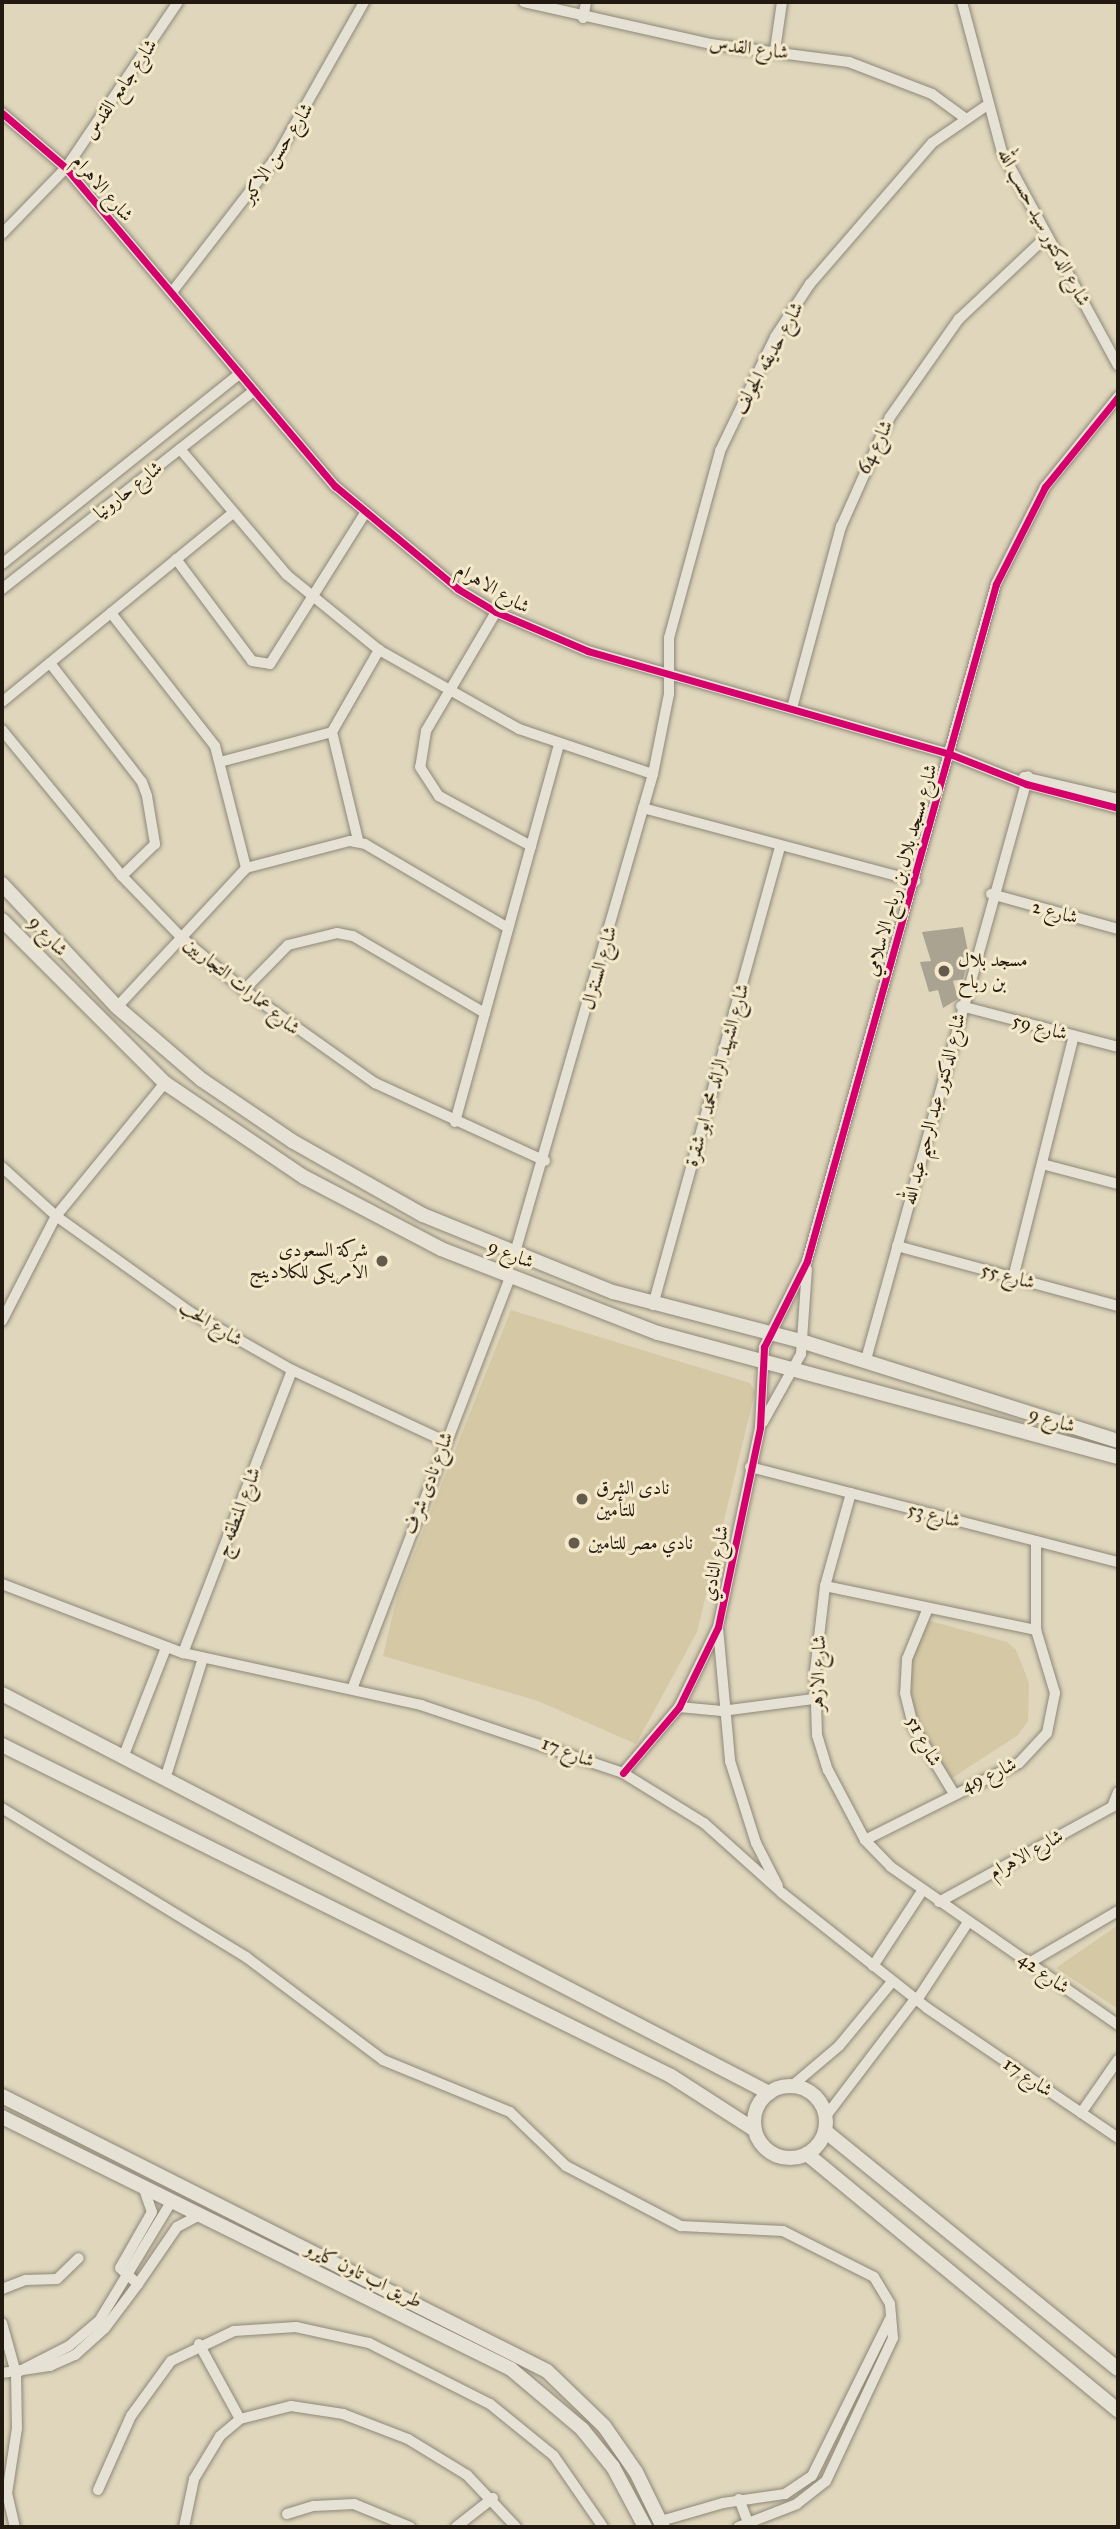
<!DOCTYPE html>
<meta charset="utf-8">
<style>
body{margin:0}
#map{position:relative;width:1120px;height:2529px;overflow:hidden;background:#dfd6bc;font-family:"IM FELL Great Primer",Amiri,serif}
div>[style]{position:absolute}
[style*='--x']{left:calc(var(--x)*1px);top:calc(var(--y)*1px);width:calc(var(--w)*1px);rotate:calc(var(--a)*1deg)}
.green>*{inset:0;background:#d4c8a5}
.building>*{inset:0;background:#aaa392}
.roads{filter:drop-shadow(0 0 2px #8e8878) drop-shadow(0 0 2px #8e8878)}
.street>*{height:10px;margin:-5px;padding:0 5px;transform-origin:5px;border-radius:5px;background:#e5e1d4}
.secondary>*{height:14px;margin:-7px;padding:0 7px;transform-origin:7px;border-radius:7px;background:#e5e1d4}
.secondary>.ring{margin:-7px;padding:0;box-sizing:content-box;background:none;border:14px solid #e5e1d4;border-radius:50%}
.cycleway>*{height:7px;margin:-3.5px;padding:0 3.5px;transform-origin:3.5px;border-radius:3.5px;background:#d6006c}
.dots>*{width:19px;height:19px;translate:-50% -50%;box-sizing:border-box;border:4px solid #f4e9ca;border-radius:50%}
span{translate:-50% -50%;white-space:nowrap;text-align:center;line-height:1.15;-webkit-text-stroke:6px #f4e9ca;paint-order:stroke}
.street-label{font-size:19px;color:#221911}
.poi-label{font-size:19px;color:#221911}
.left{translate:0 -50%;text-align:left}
.right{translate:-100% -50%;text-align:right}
.frame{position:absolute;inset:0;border:4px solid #221911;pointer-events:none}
</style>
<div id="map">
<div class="green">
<div style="clip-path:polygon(511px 1310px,750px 1383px,755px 1392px,697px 1632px,636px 1744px,538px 1701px,383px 1656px,397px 1596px)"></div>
<div style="clip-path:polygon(923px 1619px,1007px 1642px,1016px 1650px,1029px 1683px,1028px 1721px,1018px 1735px,949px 1780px,923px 1755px,905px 1714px,905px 1679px)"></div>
<div style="clip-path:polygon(1118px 1925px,1118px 2009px,1056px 1968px)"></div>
</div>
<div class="building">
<div style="clip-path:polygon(963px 927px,969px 956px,963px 979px,953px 981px,958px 999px,943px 1008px,938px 990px,929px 992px,920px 962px,931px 961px,922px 932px)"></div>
</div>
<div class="roads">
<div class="street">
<div style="--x:524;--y:2;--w:191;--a:12.7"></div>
<div style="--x:710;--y:44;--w:140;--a:7.4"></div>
<div style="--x:849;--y:62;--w:89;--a:21.1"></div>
<div style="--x:932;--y:94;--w:39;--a:36"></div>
<div style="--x:962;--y:2;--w:155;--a:75.1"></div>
<div style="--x:1002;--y:152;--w:243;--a:61.5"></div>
<div style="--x:583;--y:18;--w:16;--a:-79"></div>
<div style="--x:775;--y:50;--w:49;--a:-81.7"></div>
<div style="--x:2;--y:113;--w:84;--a:40.7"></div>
<div style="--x:66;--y:168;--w:417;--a:49.8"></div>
<div style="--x:335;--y:486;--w:160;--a:39.9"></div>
<div style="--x:458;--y:589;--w:44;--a:31.2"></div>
<div style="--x:496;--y:612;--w:100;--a:23"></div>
<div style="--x:588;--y:651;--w:376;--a:15.9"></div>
<div style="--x:950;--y:754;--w:82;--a:21.5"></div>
<div style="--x:1026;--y:784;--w:95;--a:14.6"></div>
<div style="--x:2;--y:234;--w:92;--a:-45.9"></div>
<div style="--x:66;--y:168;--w:200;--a:-56"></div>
<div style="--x:172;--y:292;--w:172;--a:-52.3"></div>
<div style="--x:277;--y:156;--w:177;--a:-60.5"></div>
<div style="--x:180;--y:449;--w:165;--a:49.7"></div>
<div style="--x:287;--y:575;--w:119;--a:39.2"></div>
<div style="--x:379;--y:650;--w:161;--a:29.4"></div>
<div style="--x:519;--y:729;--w:141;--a:18.6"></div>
<div style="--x:176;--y:559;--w:127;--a:53.3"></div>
<div style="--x:252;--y:661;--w:18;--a:9"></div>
<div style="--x:270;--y:664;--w:176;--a:-57.8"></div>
<div style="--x:2;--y:564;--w:305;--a:-38.7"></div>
<div style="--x:2;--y:589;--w:320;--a:-38.2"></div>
<div style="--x:496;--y:612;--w:138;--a:120.5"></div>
<div style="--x:426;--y:731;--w:36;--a:99"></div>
<div style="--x:420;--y:767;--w:35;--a:57"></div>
<div style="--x:439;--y:796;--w:105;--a:28.5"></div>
<div style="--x:111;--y:613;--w:169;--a:52"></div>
<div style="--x:215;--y:746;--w:126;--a:75.7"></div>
<div style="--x:50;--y:663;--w:150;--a:52.3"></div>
<div style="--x:142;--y:782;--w:15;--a:70"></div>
<div style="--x:147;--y:796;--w:49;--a:80.5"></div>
<div style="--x:155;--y:844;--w:46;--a:135.9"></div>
<div style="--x:2;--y:702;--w:297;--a:-39.3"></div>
<div style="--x:792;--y:708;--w:188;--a:-74.9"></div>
<div style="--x:841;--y:527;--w:120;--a:-66"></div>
<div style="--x:890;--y:417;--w:120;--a:-54.9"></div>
<div style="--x:959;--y:319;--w:121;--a:-43.3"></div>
<div style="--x:2;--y:730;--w:189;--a:50.6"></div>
<div style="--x:122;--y:876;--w:85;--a:46"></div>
<div style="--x:181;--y:937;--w:82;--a:40.1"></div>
<div style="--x:244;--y:990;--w:161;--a:35.4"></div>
<div style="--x:375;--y:1083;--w:187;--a:24.6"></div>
<div style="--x:220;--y:762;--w:116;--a:-15"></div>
<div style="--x:1024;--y:777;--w:97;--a:13.2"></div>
<div style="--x:643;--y:808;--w:282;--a:15"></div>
<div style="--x:358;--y:840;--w:111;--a:-103.5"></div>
<div style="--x:332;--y:732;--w:95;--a:-60.2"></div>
<div style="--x:991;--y:894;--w:132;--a:15.4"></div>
<div style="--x:244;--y:990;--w:63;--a:-45.6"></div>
<div style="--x:288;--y:945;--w:50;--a:-13.8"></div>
<div style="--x:337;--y:933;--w:16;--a:11"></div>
<div style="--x:353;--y:936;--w:153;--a:30.3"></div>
<div style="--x:961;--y:1006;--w:162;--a:14.6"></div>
<div style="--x:117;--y:1007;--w:190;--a:-47.1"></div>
<div style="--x:246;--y:868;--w:107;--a:-14.6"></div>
<div style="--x:350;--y:841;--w:15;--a:11"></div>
<div style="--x:365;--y:844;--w:166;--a:30.4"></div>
<div style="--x:455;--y:1122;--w:391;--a:-74.6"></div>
<div style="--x:1042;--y:1164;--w:79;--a:14.7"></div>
<div style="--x:2;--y:1167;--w:73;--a:42.2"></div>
<div style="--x:56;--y:1216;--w:165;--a:35.6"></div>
<div style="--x:190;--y:1312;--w:117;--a:29.6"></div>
<div style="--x:292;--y:1370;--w:168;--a:25"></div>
<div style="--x:897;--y:1246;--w:229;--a:15.2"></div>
<div style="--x:514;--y:1256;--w:502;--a:-73.91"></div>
<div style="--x:653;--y:774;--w:82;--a:-78.7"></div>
<div style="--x:669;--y:694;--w:56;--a:-90"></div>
<div style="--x:669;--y:638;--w:194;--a:-74.7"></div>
<div style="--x:720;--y:451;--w:127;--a:-64.2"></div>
<div style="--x:775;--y:337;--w:64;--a:-56.6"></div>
<div style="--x:810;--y:284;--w:186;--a:-49.1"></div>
<div style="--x:932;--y:143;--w:65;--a:-34.4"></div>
<div style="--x:1013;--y:1278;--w:250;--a:-75.9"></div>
<div style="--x:653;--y:1305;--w:477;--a:-74.5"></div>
<div style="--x:2;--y:1321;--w:118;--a:-62.8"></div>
<div style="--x:56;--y:1216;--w:172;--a:-50.7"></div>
<div style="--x:865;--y:1363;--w:609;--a:-74.48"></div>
<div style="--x:763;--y:1422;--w:78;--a:-60.8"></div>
<div style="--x:801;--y:1354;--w:85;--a:-86"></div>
<div style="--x:750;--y:1467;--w:380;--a:14.5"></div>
<div style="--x:851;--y:1493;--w:97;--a:105.6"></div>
<div style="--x:825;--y:1586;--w:86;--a:96.7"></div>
<div style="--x:815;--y:1671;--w:64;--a:88.2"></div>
<div style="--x:817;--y:1735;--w:37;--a:73"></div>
<div style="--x:828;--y:1770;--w:79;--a:62.1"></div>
<div style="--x:865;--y:1840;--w:37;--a:46"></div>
<div style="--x:891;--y:1867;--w:277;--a:34.8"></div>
<div style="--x:2;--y:1584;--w:194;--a:20.9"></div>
<div style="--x:183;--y:1653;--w:244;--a:12.3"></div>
<div style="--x:421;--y:1705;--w:213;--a:18.6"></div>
<div style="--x:623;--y:1773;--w:95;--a:31.7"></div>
<div style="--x:704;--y:1823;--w:105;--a:41.9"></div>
<div style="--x:782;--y:1893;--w:185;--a:38.4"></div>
<div style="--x:927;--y:2008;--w:231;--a:34.2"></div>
<div style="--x:825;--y:1586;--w:216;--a:11.8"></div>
<div style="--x:928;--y:1608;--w:55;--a:112.4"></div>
<div style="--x:907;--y:1659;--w:34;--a:93"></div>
<div style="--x:905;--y:1693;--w:34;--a:76"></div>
<div style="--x:913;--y:1726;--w:77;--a:58.8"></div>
<div style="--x:718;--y:1628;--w:134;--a:84.8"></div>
<div style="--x:730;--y:1761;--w:86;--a:72.4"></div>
<div style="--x:756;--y:1843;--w:48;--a:62.9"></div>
<div style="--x:183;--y:1653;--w:303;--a:-68.9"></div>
<div style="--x:352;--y:1689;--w:439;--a:-69"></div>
<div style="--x:679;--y:1707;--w:43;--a:5.3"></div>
<div style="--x:722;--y:1711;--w:92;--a:-7.5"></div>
<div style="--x:124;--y:1755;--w:115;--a:-68.6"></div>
<div style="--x:623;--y:1773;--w:87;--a:-49.7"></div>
<div style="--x:679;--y:1707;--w:89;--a:-64"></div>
<div style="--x:718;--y:1627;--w:204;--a:-78.1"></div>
<div style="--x:760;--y:1427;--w:80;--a:-87.1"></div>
<div style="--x:764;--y:1347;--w:96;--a:-63.4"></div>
<div style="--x:807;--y:1261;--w:703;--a:-74.4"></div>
<div style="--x:996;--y:584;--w:109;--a:-63.2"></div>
<div style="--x:1045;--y:487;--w:116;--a:-51"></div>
<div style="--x:166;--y:1776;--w:124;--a:-72.6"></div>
<div style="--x:2;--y:1808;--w:286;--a:31.4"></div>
<div style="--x:246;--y:1957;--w:171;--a:36.9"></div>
<div style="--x:383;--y:2060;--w:137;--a:22.3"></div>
<div style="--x:510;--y:2112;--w:78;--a:44"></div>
<div style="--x:566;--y:2166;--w:130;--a:27.6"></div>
<div style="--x:681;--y:2226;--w:102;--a:2.8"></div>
<div style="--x:783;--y:2231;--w:102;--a:26.8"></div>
<div style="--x:874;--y:2277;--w:31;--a:59"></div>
<div style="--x:890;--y:2304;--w:34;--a:85"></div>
<div style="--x:893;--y:2338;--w:158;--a:115.1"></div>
<div style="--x:826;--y:2481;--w:37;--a:142"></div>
<div style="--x:797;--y:2504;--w:63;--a:158.7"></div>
<div style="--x:865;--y:1840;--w:172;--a:-26.6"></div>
<div style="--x:1019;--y:1763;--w:41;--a:-47"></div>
<div style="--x:1047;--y:1733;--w:41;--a:-78.7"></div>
<div style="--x:1055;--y:1693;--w:66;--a:-106.8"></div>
<div style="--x:1036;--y:1630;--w:89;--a:-90"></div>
<div style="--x:939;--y:1902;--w:197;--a:-28.8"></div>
<div style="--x:1112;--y:1807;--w:16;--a:-68"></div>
<div style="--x:1029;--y:1963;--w:103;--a:-30.3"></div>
<div style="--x:873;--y:1966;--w:90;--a:-56.8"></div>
<div style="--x:917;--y:2000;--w:93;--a:-56.8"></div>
<div style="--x:793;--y:2085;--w:60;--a:-40.3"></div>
<div style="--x:839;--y:2046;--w:83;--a:-50.4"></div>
<div style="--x:1081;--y:2113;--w:65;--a:-55.1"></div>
<div style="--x:826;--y:2116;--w:147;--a:-52.7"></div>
<div style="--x:144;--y:2189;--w:24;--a:71"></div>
<div style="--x:152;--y:2212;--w:64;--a:119.7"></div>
<div style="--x:120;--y:2268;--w:24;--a:42"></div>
<div style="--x:138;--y:2284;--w:69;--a:-55.6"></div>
<div style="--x:177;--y:2227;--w:26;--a:-28"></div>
<div style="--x:2;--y:2289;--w:26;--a:-21"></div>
<div style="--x:26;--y:2280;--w:31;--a:-2"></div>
<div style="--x:57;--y:2279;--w:30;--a:-44"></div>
<div style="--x:2;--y:2323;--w:52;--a:74.4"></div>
<div style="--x:16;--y:2373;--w:55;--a:89"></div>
<div style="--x:17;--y:2428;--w:66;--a:98.7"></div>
<div style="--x:7;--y:2493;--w:35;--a:77"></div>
<div style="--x:199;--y:2344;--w:85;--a:61.3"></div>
<div style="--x:2;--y:2373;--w:49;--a:-8.3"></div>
<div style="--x:50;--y:2366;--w:27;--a:-24"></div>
<div style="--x:75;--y:2355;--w:40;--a:-42"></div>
<div style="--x:105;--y:2328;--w:55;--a:-53.1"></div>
<div style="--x:16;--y:2373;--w:59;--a:-27"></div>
<div style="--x:69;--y:2346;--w:39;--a:-40"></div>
<div style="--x:99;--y:2321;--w:139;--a:-58.8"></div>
<div style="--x:98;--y:2490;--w:81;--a:-66"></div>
<div style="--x:131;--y:2416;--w:68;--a:-54"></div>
<div style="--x:171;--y:2361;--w:70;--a:-25.5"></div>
<div style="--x:234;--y:2331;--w:62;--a:-3.7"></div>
<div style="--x:296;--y:2327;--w:75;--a:12.4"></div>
<div style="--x:369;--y:2343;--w:136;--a:26.8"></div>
<div style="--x:490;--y:2404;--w:82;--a:39.1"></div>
<div style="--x:554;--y:2456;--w:86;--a:55.4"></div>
<div style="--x:739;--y:2499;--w:26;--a:69"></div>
<div style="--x:287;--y:2514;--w:28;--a:-17"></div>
<div style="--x:314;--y:2506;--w:40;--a:-2.9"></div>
<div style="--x:354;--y:2504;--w:61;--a:22.3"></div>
<div style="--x:661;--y:2521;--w:65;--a:-16.2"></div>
<div style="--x:723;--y:2503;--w:63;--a:-8.3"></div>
<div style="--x:785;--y:2494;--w:32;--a:-34"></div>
<div style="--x:812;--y:2476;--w:178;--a:-63.6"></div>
<div style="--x:184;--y:2527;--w:49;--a:-78.2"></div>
<div style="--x:194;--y:2479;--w:50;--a:-58.8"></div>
<div style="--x:220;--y:2436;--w:26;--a:-40"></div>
<div style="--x:240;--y:2419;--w:53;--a:-14.3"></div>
<div style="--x:291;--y:2406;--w:53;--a:8.7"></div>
<div style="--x:343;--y:2414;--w:70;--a:21"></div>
<div style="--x:408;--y:2439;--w:69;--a:31.4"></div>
<div style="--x:467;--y:2475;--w:71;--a:46.7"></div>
<div style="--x:456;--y:2527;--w:47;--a:-38.1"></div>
</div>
<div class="secondary">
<div style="--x:2;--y:884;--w:168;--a:46.9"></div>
<div style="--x:117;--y:1007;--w:112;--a:40.7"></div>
<div style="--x:202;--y:1080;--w:109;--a:34.1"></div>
<div style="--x:292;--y:1141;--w:150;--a:29.5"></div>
<div style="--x:423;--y:1215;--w:205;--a:22.1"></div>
<div style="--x:613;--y:1292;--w:194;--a:14.6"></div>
<div style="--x:801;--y:1341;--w:332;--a:17.5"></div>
<div style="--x:2;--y:920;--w:231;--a:45"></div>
<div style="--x:165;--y:1083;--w:168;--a:34.1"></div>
<div style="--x:304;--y:1177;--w:155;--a:27.7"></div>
<div style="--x:441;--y:1249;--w:233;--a:21.2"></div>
<div style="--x:658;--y:1333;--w:476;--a:15.1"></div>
<div style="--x:2;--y:1694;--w:865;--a:27.48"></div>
<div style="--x:2;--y:1745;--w:746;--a:26.32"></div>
<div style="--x:671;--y:2076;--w:100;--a:32.7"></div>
<div class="ring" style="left:754px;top:2086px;width:58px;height:58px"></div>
<div style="--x:2;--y:2096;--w:610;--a:26.77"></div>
<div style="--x:547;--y:2371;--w:79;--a:44"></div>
<div style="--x:604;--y:2426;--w:56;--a:55.2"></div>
<div style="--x:636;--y:2472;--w:61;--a:63.9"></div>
<div style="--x:2;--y:2117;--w:568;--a:26.34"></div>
<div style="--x:511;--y:2369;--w:93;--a:40.2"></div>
<div style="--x:582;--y:2429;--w:49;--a:50.8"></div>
<div style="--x:613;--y:2467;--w:68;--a:61.9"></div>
<div style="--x:825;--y:2131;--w:377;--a:39.1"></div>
<div style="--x:807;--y:2154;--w:403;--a:39.5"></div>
</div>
</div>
<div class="cycleway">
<div style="--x:2;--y:113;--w:84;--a:40.7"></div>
<div style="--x:66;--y:168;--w:417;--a:49.8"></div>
<div style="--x:335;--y:486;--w:160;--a:39.9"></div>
<div style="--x:458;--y:589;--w:44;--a:31.2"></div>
<div style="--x:496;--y:612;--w:100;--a:23"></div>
<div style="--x:588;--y:651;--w:376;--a:15.9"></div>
<div style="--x:950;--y:754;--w:82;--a:21.5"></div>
<div style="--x:1026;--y:784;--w:95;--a:14.6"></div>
<div style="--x:623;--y:1773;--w:87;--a:-49.7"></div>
<div style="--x:679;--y:1707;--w:89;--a:-64"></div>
<div style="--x:718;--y:1627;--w:204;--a:-78.1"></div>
<div style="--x:760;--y:1427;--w:80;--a:-87.1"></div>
<div style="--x:764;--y:1347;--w:96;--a:-63.4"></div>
<div style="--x:807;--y:1261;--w:703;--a:-74.4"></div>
<div style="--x:996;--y:584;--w:109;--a:-63.2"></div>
<div style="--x:1045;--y:487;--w:116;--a:-51"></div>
</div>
<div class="dots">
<div style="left:944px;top:971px;background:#645b4d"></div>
<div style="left:382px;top:1261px;background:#645b4d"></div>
<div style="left:582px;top:1499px;background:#645b4d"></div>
<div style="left:574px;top:1543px;background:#645b4d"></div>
</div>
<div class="street-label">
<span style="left:749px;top:48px;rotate:7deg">شارع القدس</span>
<span style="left:120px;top:89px;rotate:-56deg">شارع جامع القدس</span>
<span style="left:277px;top:153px;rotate:-57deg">شارع حسن الاكبر</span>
<span style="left:103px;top:188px;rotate:49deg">شارع الاهرام</span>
<span style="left:1044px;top:227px;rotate:62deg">شارع الدكتور سيد حسب الله</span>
<span style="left:768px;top:358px;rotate:-61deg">شارع حديقه الجولف</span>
<span style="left:875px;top:447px;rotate:-64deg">شارع 64</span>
<span style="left:128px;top:490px;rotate:-38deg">شارع حارونيا</span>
<span style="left:493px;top:588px;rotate:30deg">شارع الاهرام</span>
<span style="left:901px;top:870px;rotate:-74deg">شارع مسجد بلال بن رباح الاسلامي</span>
<span style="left:1055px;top:912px;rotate:15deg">شارع 2</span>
<span style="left:48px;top:936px;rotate:47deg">شارع 9</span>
<span style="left:599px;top:968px;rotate:-74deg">شارع السنترال</span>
<span style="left:242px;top:986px;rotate:39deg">شارع عمارات التجاريين</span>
<span style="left:1040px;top:1027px;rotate:15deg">شارع 59</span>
<span style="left:717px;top:1075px;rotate:-74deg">شارع الشهيد الرائد محمد ابو شقرة</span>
<span style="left:934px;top:1109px;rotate:-75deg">شارع الدكتور عبد الرحيم عبد الله</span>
<span style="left:511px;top:1254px;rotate:22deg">شارع 9</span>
<span style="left:1008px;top:1276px;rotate:15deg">شارع 55</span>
<span style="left:211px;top:1323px;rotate:32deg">شارع الحب</span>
<span style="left:1052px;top:1420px;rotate:17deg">شارع 9</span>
<span style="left:428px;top:1483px;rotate:-69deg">شارع نادى شرف</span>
<span style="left:238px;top:1512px;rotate:-69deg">شارع المنطقه ج</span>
<span style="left:934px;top:1515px;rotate:14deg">شارع 53</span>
<span style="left:715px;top:1563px;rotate:-79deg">شارع النادي</span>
<span style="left:818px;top:1673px;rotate:-88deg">شارع الازهر</span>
<span style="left:924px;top:1741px;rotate:62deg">شارع 51</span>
<span style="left:568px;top:1752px;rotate:21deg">شارع 17</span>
<span style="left:989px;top:1775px;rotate:-25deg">شارع 49</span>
<span style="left:1026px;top:1854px;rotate:-29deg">شارع الاهرام</span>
<span style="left:1044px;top:1973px;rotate:35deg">شارع 42</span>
<span style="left:1028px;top:2077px;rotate:34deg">شارع 17</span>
<span style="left:364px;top:2275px;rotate:26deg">طريق اب تاون كايرو</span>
</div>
<div class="poi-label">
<span class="left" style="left:958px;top:971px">مسجد بلال<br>بن رباح</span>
<span class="right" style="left:368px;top:1261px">شركة السعودى<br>الامريكى للكلادينج</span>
<span class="left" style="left:596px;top:1499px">نادى الشرق<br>للتأمين</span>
<span class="left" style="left:588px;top:1543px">نادي مصر للتامين</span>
</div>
<div class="frame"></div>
</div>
